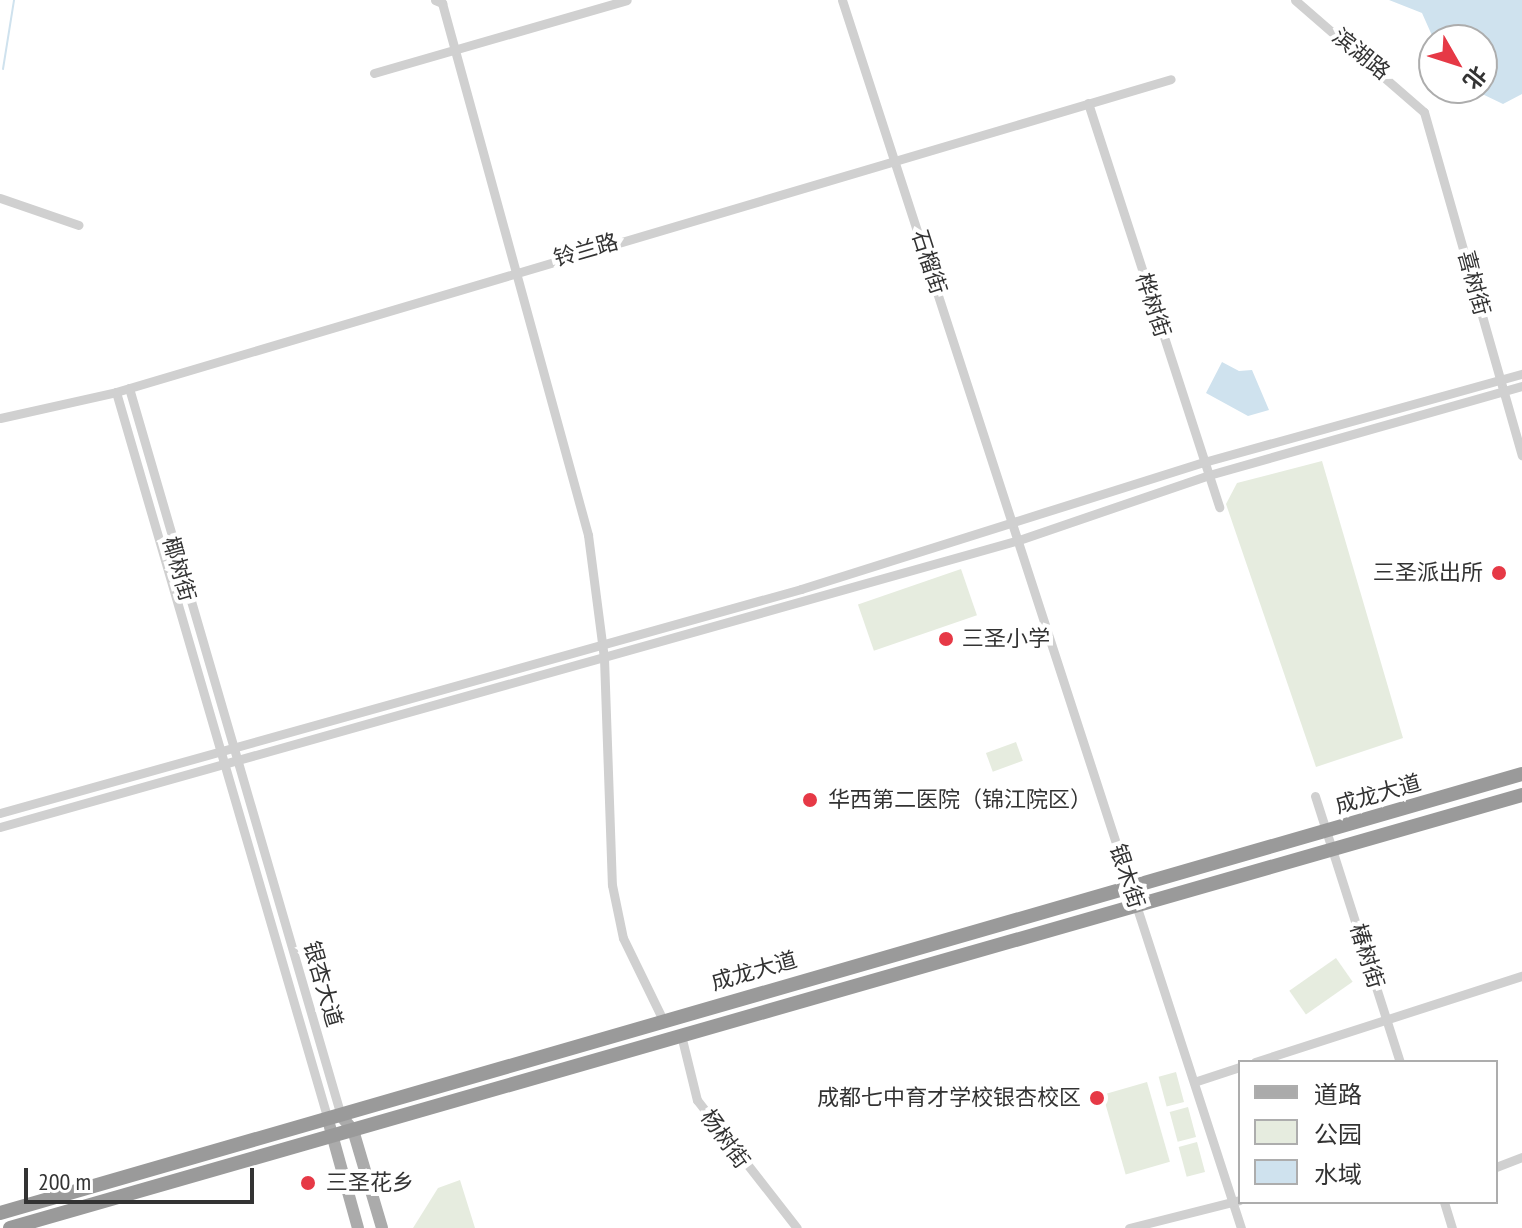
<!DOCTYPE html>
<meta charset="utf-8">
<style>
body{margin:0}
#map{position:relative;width:1522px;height:1228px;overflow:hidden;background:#fff;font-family:"PT Sans Narrow","Noto Sans SC",sans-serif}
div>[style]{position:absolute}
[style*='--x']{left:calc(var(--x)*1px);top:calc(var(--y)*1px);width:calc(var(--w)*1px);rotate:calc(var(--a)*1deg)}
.green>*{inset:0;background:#e6ecdf;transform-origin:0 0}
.water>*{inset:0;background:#cfe2ee}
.stream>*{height:2px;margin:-1px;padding:0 1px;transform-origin:1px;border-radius:1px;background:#cfe2ee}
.minor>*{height:9px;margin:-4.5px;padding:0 4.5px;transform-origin:4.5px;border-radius:4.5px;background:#d0d0d0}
.major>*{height:12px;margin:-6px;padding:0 6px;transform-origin:6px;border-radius:6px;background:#ababab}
.highway>*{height:14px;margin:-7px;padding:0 7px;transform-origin:7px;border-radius:7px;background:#9a9a9a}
.dots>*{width:22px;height:22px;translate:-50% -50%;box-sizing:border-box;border:4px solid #fff;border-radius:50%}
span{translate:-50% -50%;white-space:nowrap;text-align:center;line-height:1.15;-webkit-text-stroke:8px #fff;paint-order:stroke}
.street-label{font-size:22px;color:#333}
.poi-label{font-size:22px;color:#333}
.right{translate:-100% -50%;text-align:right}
.left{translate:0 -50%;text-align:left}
.legend{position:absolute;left:1238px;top:1060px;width:260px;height:144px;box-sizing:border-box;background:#fff;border:2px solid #adadad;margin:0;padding:10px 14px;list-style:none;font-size:24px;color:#333}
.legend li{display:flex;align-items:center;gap:16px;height:40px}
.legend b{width:40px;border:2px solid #adadad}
.north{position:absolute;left:1418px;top:24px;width:80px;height:80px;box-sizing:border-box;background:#fff;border:2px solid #adadad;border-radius:50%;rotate:129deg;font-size:22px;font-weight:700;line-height:32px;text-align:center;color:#333}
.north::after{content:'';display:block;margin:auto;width:28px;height:36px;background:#e63946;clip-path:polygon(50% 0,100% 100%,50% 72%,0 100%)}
.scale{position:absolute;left:24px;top:1168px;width:230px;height:36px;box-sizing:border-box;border:4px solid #333;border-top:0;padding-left:10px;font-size:24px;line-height:28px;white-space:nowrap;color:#333;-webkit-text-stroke:6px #fff;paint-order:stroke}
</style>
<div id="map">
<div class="green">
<div style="clip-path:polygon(1322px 461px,1403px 738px,1316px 767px,1226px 504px,1237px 483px)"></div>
<div style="left:961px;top:569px;width:49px;height:109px;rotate:71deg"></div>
<div style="left:1016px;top:742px;width:20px;height:32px;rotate:70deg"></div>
<div style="left:1336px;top:958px;width:29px;height:57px;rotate:55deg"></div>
<div style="left:1176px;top:1072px;width:31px;height:18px;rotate:75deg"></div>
<div style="left:1147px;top:1082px;width:83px;height:46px;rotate:74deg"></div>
<div style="left:1188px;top:1107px;width:31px;height:19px;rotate:75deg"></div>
<div style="left:1197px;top:1142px;width:31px;height:19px;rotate:75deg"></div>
<div style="clip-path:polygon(460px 1180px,475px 1228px,413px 1228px,438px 1188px)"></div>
</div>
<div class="water">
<div style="clip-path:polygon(1389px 0,1522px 0,1522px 94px,1503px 104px,1478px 92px,1473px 88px,1482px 88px,1482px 40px,1434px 40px,1422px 13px)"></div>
<div style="clip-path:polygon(1222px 362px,1239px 371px,1252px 370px,1269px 410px,1248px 416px,1206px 393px)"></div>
</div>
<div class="stream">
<div style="--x:3;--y:69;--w:70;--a:-80.9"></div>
</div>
<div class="minor">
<div style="--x:435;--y:0;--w:8;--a:23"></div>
<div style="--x:442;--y:3;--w:552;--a:74.65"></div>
<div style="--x:588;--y:535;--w:124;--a:82.6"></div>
<div style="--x:604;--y:658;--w:227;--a:88"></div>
<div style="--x:612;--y:885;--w:54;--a:78.3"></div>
<div style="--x:623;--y:938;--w:91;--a:64"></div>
<div style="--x:842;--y:0;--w:1291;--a:72"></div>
<div style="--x:1295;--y:0;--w:171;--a:41"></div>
<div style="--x:1424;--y:112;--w:357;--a:74.1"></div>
<div style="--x:374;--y:73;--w:263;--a:-16.1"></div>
<div style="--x:1088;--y:103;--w:425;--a:72"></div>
<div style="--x:0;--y:198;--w:83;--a:18.9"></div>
<div style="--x:129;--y:388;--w:758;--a:73.76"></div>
<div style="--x:116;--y:392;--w:758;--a:73.76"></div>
<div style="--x:0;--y:418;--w:119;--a:-12.6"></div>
<div style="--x:116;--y:392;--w:1100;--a:-16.52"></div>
<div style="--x:1315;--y:796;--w:279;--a:72.3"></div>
<div style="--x:0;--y:813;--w:832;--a:-15.62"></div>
<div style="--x:801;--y:589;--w:423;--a:-17.5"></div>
<div style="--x:1204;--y:462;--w:330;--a:-15.5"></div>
<div style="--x:0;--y:827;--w:1059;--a:-15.73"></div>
<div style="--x:1019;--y:540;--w:201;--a:-18.9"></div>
<div style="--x:1209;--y:475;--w:325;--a:-15.9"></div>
<div style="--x:681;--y:1035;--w:67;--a:76.2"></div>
<div style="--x:697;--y:1100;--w:162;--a:52"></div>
<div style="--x:1255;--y:1062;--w:281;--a:-17.9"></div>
<div style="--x:1194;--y:1082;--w:48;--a:-18.1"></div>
<div style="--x:1496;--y:1167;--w:28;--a:-21"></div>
<div style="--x:1444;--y:1202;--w:27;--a:73"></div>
<div style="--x:1129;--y:1228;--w:114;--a:-14.2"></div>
</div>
<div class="major">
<div style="--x:341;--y:1116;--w:18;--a:49"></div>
<div style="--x:353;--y:1130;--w:102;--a:73.5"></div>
<div style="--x:328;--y:1120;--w:112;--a:74.5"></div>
</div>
<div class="highway">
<div style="--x:0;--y:1213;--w:1584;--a:-16.09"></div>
<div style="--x:10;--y:1228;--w:1573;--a:-15.98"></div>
</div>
<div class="dots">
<div style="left:1499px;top:573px;background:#e63946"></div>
<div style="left:946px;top:639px;background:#e63946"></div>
<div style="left:810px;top:800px;background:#e63946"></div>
<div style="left:1097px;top:1098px;background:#e63946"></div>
<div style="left:308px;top:1183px;background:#e63946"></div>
</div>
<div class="street-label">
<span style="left:1361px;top:54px;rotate:39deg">滨湖路</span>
<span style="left:586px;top:250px;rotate:-16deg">铃兰路</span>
<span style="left:929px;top:262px;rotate:72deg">石榴街</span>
<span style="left:1474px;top:283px;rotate:75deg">喜树街</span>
<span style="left:1153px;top:305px;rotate:72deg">桦树街</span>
<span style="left:179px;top:569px;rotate:74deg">椰树街</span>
<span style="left:1378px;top:794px;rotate:-16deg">成龙大道</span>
<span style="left:1127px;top:876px;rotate:72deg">银木街</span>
<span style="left:1367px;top:956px;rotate:73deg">椿树街</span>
<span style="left:754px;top:971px;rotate:-16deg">成龙大道</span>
<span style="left:323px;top:984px;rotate:74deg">银杏大道</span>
<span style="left:725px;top:1139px;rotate:54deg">杨树街</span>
</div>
<div class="poi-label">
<span class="right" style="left:1483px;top:573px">三圣派出所</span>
<span class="left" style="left:962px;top:639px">三圣小学</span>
<span class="left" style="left:828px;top:800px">华西第二医院（锦江院区）</span>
<span class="right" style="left:1081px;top:1098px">成都七中育才学校银杏校区</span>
<span class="left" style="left:326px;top:1183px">三圣花乡</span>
</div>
<ul class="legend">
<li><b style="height:10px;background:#ababab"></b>道路</li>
<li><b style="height:22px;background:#e6ecdf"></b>公园</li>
<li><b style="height:22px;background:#cfe2ee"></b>水域</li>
</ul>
<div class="north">北</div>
<div class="scale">200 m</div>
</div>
